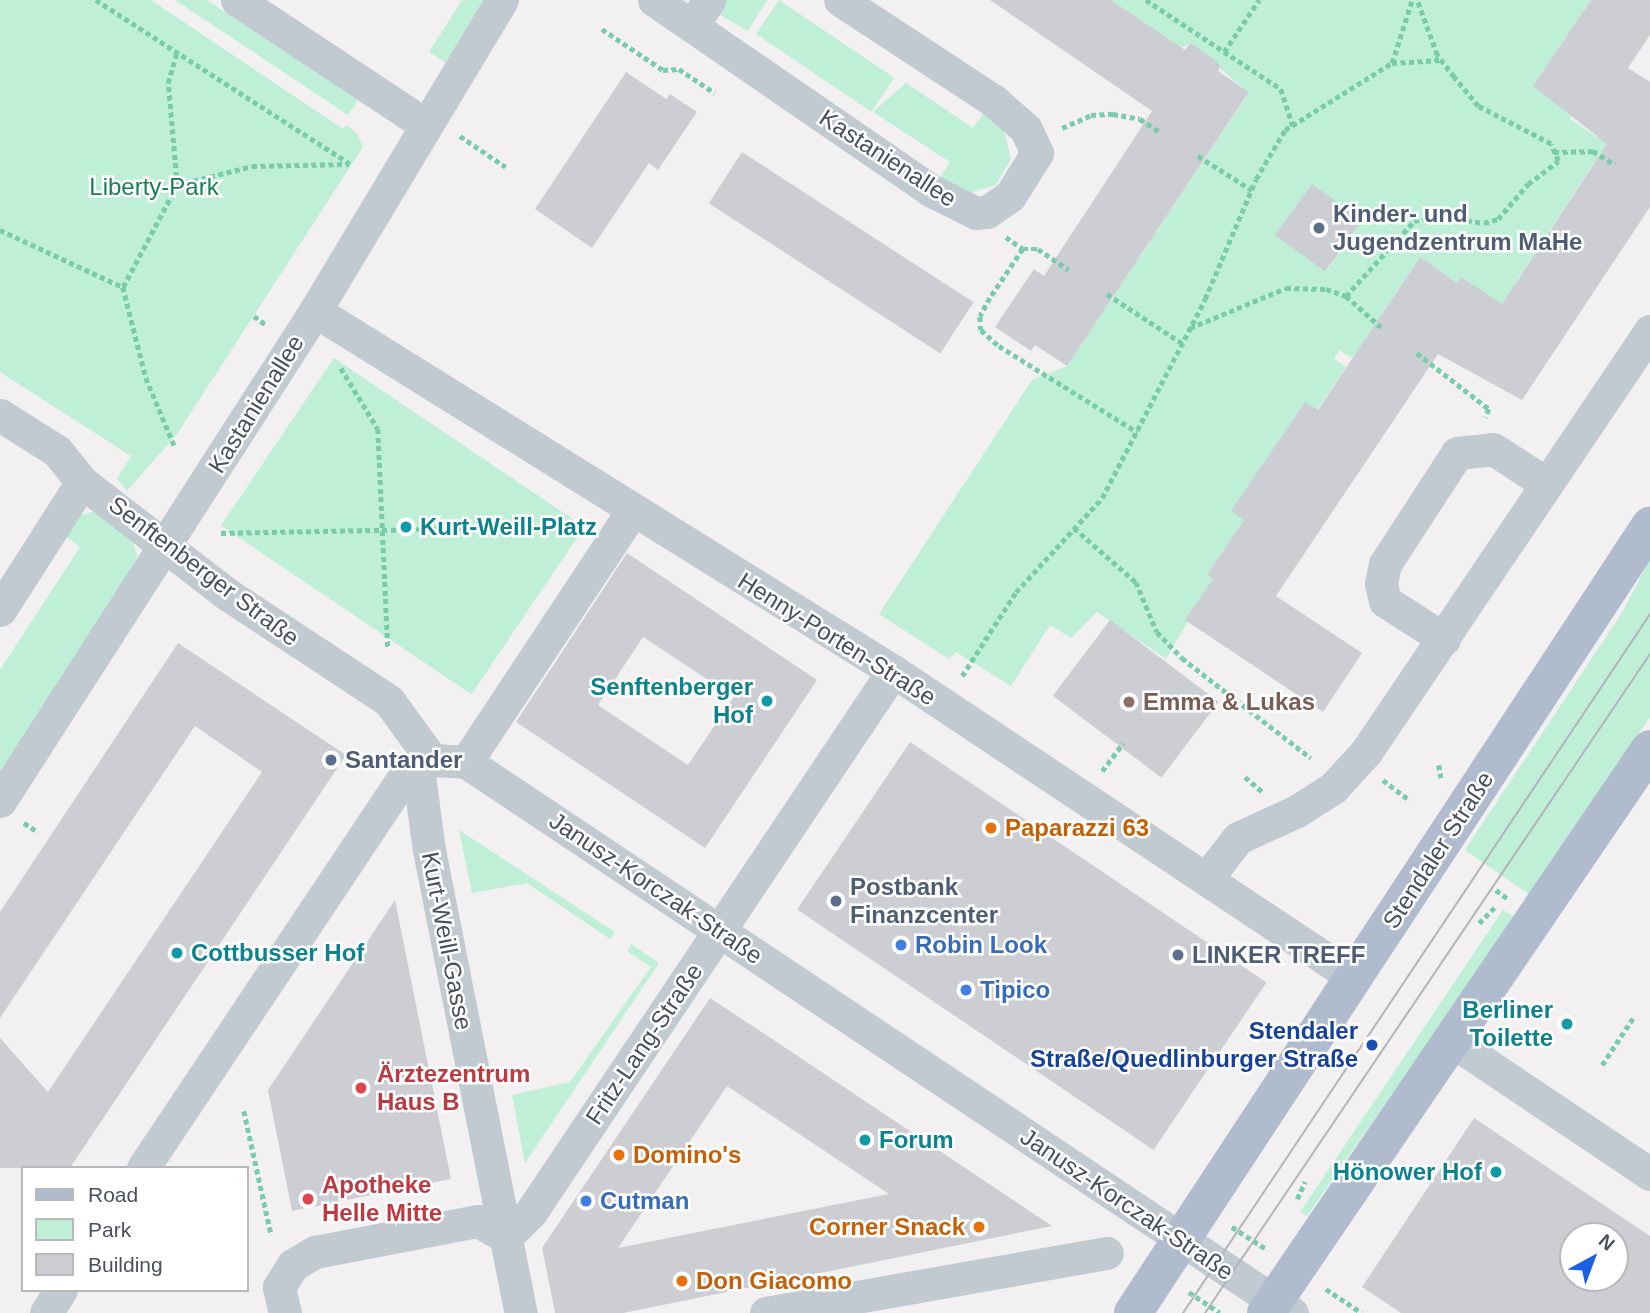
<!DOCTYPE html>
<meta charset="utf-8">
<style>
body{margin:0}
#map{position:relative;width:1650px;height:1313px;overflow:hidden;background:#f2f0f0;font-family:Helvetica,sans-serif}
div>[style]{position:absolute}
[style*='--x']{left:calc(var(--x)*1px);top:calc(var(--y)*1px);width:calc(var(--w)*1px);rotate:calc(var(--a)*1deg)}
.green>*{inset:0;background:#bfefd6;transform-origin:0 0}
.building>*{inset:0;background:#cdced4;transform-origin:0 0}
.path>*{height:4.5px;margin-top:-2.25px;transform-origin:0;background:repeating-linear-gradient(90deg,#78ccaa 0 5px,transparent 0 8.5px)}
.minor>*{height:33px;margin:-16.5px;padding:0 16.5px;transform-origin:16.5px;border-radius:16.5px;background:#c1c9d1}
.major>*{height:38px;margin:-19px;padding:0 19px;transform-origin:19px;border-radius:19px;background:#b0bcce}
.tram>*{height:2px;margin:-1px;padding:0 1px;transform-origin:1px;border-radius:1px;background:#b2b4ba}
.dots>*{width:19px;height:19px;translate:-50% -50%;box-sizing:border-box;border:4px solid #fff;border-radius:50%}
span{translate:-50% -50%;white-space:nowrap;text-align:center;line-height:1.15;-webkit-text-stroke:5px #fff;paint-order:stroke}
.street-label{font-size:24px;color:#48515d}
.park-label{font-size:24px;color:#197e55}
.service-label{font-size:24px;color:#4e5e75;font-weight:700}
.left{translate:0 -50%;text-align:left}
.culture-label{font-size:24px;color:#0d838f;font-weight:700}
.right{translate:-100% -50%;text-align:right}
.education-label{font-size:24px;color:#785e54;font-weight:700}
.food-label{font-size:24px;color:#c56008;font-weight:700}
.shop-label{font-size:24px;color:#366cbe;font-weight:700}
.transit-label{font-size:24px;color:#164399;font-weight:700}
.health-label{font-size:24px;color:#be3a42;font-weight:700}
.legend{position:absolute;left:21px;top:1166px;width:228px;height:126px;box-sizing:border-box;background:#fff;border:2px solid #b6b9be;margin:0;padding:9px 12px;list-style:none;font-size:21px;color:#48515d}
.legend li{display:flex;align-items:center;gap:14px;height:35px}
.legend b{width:35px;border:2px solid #b6b9be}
.north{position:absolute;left:1559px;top:1222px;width:70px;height:70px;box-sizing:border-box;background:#fff;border:2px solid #b6b9be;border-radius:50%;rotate:41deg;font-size:19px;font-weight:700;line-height:28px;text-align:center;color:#48515d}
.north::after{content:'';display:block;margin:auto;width:24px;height:32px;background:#1c5fe0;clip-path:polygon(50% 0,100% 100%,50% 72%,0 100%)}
</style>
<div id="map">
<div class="green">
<div style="clip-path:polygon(0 0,151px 0,343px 129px,346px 125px,357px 133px,363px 147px,177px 434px,127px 491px,117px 479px,131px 456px,0 372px)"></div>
<div style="clip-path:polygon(175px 0,207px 0,358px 100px,348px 115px)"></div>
<div style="clip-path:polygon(462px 0,486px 0,446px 63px,429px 52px)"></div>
<div style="clip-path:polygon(722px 0,767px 0,748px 31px,715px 12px)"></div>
<div style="left:779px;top:0;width:139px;height:41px;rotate:34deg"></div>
<div style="clip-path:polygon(evenodd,1111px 0,1591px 0,1583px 11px,1589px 15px,1566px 37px,1533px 86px,1573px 113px,1570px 119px,1597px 137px,1601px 132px,1625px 149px,1594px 163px,1514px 285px,1513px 319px,1461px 277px,1457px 283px,1420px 257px,1385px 309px,1391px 313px,1352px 358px,1339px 350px,1334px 359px,1346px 367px,1317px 410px,1305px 402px,1299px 411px,1285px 458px,1272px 450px,1244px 520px,1207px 575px,1213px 579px,1166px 659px,1097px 612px,1071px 638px,1050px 625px,1011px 686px,956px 652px,949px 659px,879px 614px,1032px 380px,1067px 366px,1249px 93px,1190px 43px,1181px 48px,1111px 0,1312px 185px,1362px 220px,1327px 270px,1276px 235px,1312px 185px)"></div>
<div style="clip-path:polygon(906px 83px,973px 128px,985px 111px,1003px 126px,1011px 159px,996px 185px,971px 192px,938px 180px,950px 162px,873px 112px)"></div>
<div style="left:334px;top:358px;width:302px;height:202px;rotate:34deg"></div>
<div style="clip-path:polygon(95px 511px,132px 539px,137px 555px,134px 567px,0 775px,0 670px,80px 547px,63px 534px,78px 516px)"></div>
<div style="clip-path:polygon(1650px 559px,1650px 717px,1530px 895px,1465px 850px,1623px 611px)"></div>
<div style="clip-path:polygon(459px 830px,615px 932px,610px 939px,527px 883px,472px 893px)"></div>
<div style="clip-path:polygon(1503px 910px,1515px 917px,1307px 1216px,1300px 1212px)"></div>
<div style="clip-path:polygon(631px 944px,659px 963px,525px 1163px,512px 1095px,570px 1082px,651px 967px,627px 951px)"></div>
</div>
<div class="building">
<div style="clip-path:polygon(990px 0,1111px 0,1185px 50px,1190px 43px,1214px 59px,1220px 66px,1218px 71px,1249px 92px,1067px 366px,1035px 345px,1031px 351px,995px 327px,1034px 269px,1044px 276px,1152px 111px)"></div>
<div style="clip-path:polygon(1591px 0,1650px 0,1650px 35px,1628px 68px,1650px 82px,1650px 207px,1522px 400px,1438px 354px,1276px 596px,1362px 653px,1323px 712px,1185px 620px,1213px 579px,1207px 575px,1244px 520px,1231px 511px,1305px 402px,1318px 410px,1420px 257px,1457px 283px,1461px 277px,1502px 304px,1607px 144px,1533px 86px)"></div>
<div style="clip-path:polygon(626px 72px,666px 99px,670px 94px,697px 112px,658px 170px,649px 163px,592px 248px,535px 209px)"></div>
<div style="left:742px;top:152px;width:276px;height:61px;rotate:33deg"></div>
<div style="left:1312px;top:184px;width:62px;height:63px;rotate:36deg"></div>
<div style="clip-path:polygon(evenodd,627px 553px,817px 680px,705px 848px,516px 722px,627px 553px,643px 637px,734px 697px,688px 765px,598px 705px,643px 637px)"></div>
<div style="left:1110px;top:620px;width:136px;height:95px;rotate:37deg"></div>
<div style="clip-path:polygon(178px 643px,346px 755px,70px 1168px,0 1168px,0 1038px,48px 1092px,262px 772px,195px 726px,0 1018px,0 912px)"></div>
<div style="left:910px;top:742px;width:430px;height:202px;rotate:34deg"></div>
<div style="clip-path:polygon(395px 900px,451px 1179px,292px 1211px,268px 1090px)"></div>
<div style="clip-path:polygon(evenodd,710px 998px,751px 1025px,1052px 1226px,623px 1313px,555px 1313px,542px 1248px,710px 998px,727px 1086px,889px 1194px,618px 1248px,727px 1086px)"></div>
<div style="clip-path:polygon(evenodd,1474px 1118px,1650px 1236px,1650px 1313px,1401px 1313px,1362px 1287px,1474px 1118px,1573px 1236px,1615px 1236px,1615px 1278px,1573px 1278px,1573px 1236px)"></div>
</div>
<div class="path">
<div style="--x:96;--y:0;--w:302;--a:32.8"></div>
<div style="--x:1146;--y:0;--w:162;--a:33.4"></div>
<div style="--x:1281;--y:89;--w:39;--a:72"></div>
<div style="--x:602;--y:29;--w:73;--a:33.9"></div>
<div style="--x:663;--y:70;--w:16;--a:-4"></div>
<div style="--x:679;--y:69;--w:43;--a:33.7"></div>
<div style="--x:1224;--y:52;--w:63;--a:-56.1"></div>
<div style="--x:1392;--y:63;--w:49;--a:-3.5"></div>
<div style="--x:1062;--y:128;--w:32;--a:-24"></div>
<div style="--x:1091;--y:115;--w:22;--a:-3"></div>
<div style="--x:1113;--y:114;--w:27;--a:10"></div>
<div style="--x:1140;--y:119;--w:24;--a:33"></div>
<div style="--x:460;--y:136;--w:55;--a:34"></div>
<div style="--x:1554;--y:152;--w:39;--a:-1"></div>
<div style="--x:1593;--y:151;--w:26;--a:32"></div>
<div style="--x:1198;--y:156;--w:64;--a:32.2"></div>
<div style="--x:177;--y:185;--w:77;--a:-14.2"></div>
<div style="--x:252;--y:166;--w:97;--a:-1.2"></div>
<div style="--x:0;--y:230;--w:136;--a:24.9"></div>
<div style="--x:123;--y:287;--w:115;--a:-62.1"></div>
<div style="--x:177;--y:185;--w:102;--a:-95"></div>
<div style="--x:168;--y:83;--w:32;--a:-74"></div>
<div style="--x:1006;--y:237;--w:21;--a:35"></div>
<div style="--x:1023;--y:249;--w:15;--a:0"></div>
<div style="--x:1038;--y:249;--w:37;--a:34"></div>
<div style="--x:1023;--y:249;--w:59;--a:124"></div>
<div style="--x:990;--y:298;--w:21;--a:118"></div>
<div style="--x:980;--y:317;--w:13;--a:86"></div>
<div style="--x:981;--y:330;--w:24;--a:42"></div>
<div style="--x:999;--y:346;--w:163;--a:31.9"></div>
<div style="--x:123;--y:287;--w:94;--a:75.8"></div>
<div style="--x:146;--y:378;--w:73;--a:67.3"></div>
<div style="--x:1107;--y:294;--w:90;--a:33.2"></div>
<div style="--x:1346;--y:296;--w:47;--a:41.5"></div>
<div style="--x:254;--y:316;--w:17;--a:36"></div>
<div style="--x:1190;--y:328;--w:104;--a:-22.6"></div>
<div style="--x:1286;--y:288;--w:40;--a:1.4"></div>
<div style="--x:1326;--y:289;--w:21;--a:19"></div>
<div style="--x:1346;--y:296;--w:101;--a:-47.8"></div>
<div style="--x:1414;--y:221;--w:20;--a:-15"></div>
<div style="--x:1433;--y:216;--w:51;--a:7.8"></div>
<div style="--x:1484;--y:223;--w:15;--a:-16"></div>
<div style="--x:1498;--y:219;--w:46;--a:-49.4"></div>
<div style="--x:1528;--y:184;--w:38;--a:-37"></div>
<div style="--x:1558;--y:161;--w:18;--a:-112"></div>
<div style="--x:1551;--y:144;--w:82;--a:-152.5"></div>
<div style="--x:1478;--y:106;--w:38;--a:-130"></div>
<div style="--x:1454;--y:77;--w:28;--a:-128"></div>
<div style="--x:1437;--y:55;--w:59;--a:-110"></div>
<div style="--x:1417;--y:353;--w:91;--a:37.9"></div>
<div style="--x:1489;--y:409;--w:9;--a:111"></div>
<div style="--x:341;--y:368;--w:71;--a:58.8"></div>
<div style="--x:378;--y:429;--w:218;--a:87.4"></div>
<div style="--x:1074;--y:528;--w:82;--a:41.1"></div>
<div style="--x:1136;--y:582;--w:54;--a:67.2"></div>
<div style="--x:1157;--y:632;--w:36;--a:46"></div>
<div style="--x:1182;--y:658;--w:163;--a:37.8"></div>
<div style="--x:221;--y:533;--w:363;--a:-1.1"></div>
<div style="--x:962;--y:676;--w:100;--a:-57.3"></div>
<div style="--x:1016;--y:592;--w:127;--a:-47.5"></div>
<div style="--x:1102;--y:498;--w:224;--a:-62.6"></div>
<div style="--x:1205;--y:299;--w:130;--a:-67"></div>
<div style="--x:1256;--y:179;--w:57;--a:-59.4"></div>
<div style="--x:1285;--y:130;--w:126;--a:-32.1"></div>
<div style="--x:1392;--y:63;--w:66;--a:-72.4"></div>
<div style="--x:1439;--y:765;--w:13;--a:81"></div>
<div style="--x:1102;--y:771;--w:35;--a:-53"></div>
<div style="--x:1245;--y:777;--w:23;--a:40"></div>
<div style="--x:1383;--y:780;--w:34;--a:37"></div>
<div style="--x:24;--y:823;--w:17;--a:33"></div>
<div style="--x:1496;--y:890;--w:14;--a:36"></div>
<div style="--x:1479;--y:923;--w:25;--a:-45"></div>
<div style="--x:1602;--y:1065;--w:56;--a:-56.6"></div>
<div style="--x:244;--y:1111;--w:126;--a:77.6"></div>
<div style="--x:1297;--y:1199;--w:19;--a:-65"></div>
<div style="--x:1232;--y:1227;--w:40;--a:32.9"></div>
<div style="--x:1326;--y:1289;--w:43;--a:33.7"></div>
<div style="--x:1189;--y:1292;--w:37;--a:34"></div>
</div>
<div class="minor">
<div style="--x:237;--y:0;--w:224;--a:33.5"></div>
<div style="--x:654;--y:0;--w:335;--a:34.5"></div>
<div style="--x:930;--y:190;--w:51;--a:26.6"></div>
<div style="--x:976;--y:213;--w:11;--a:-5"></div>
<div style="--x:987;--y:212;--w:28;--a:-35"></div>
<div style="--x:1010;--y:196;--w:51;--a:-57.9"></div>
<div style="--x:1037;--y:153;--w:26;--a:-115"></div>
<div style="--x:1026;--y:129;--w:43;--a:-138.8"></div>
<div style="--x:994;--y:101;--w:184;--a:-146.7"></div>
<div style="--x:693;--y:24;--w:29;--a:-56"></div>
<div style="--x:315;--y:311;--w:681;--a:31.92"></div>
<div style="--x:893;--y:671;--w:552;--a:33.63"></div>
<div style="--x:0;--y:415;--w:67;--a:32.3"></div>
<div style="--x:57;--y:451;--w:40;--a:51"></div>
<div style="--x:82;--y:482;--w:183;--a:37.7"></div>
<div style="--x:227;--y:594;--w:194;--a:33.4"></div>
<div style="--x:389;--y:701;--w:73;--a:53.9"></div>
<div style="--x:0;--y:610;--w:152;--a:-57.4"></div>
<div style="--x:1444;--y:639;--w:70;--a:-147.2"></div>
<div style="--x:1385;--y:601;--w:18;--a:-103"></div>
<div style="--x:1381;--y:583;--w:19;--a:-78"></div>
<div style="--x:1385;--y:564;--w:132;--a:-57"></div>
<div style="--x:1457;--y:453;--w:36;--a:-6"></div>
<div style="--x:1493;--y:449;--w:64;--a:32.9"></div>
<div style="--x:466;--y:762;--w:302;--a:-56.5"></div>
<div style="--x:418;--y:768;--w:83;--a:82.4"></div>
<div style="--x:429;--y:850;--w:472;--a:78.8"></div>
<div style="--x:0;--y:801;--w:583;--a:-57.26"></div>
<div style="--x:315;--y:311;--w:363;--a:-59"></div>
<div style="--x:1206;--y:879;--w:52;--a:-52"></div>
<div style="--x:1238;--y:838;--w:65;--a:-24.6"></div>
<div style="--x:1297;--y:811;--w:43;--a:-32.6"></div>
<div style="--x:1333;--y:788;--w:49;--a:-47.5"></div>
<div style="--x:1366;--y:752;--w:508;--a:-56"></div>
<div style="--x:1449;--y:1039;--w:242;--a:33.9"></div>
<div style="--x:143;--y:1168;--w:467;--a:-56.3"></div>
<div style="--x:402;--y:780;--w:36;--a:-34"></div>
<div style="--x:432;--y:760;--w:34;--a:3"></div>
<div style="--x:466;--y:762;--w:993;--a:33.71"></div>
<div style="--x:506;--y:1237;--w:35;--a:-45"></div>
<div style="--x:531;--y:1212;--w:651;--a:-56.21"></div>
<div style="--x:46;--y:1313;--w:27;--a:-57"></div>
<div style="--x:285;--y:1313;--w:27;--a:-103"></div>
<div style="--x:279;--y:1287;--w:26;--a:-58"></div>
<div style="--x:293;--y:1265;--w:26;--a:-31"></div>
<div style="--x:315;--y:1252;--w:166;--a:-10.8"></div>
<div style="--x:478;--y:1221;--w:32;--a:30"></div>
<div style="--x:766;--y:1313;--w:346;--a:-10"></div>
</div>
<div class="major">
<div style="--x:1133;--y:1313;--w:942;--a:-56.7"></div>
<div style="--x:1266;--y:1313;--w:682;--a:-55.75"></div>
</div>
<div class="tram">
<div style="--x:1183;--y:1313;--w:841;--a:-56.25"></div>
<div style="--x:1205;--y:1313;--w:795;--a:-55.97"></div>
</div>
<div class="dots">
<div style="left:1319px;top:228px;background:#5c6f8a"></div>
<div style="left:406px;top:527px;background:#0f9aa8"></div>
<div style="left:767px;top:701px;background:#0f9aa8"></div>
<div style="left:1129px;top:702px;background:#8d6e63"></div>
<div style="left:331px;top:760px;background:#5c6f8a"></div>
<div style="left:991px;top:828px;background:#e8710a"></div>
<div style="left:836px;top:901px;background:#5c6f8a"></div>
<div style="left:901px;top:945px;background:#3f7fe0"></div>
<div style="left:177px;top:953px;background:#0f9aa8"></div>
<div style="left:1178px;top:955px;background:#5c6f8a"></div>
<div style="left:966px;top:990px;background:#3f7fe0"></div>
<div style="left:1567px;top:1024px;background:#0f9aa8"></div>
<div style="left:1372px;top:1045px;background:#1a4fb4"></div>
<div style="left:361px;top:1088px;background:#e0444e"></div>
<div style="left:865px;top:1140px;background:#0f9aa8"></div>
<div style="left:619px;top:1155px;background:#e8710a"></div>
<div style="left:1496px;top:1172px;background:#0f9aa8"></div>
<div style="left:308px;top:1199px;background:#e0444e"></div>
<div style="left:586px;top:1201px;background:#3f7fe0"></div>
<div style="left:979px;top:1227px;background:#e8710a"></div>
<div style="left:682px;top:1281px;background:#e8710a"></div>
</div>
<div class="street-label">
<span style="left:888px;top:158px;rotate:33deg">Kastanienallee</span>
<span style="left:256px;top:404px;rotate:-58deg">Kastanienallee</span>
<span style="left:204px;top:571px;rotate:37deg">Senftenberger Straße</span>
<span style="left:837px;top:639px;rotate:32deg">Henny-Porten-Straße</span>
<span style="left:1438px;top:850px;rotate:-57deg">Stendaler Straße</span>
<span style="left:656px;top:888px;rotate:34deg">Janusz-Korczak-Straße</span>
<span style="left:447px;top:941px;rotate:79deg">Kurt-Weill-Gasse</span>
<span style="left:644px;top:1044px;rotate:-56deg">Fritz-Lang-Straße</span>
<span style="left:1127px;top:1204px;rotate:34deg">Janusz-Korczak-Straße</span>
</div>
<div class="park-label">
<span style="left:154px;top:187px">Liberty-Park</span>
</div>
<div class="service-label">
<span class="left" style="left:1333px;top:228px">Kinder- und<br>Jugendzentrum MaHe</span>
<span class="left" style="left:345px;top:760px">Santander</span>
<span class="left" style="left:850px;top:901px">Postbank<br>Finanzcenter</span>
<span class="left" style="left:1192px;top:955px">LINKER TREFF</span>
</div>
<div class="culture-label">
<span class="left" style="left:420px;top:527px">Kurt-Weill-Platz</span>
<span class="right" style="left:753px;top:701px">Senftenberger<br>Hof</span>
<span class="left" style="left:191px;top:953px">Cottbusser Hof</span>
<span class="right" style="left:1553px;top:1024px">Berliner<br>Toilette</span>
<span class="left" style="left:879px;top:1140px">Forum</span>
<span class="right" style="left:1482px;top:1172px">Hönower Hof</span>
</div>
<div class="education-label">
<span class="left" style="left:1143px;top:702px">Emma &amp; Lukas</span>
</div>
<div class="food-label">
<span class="left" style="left:1005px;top:828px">Paparazzi 63</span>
<span class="left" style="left:633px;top:1155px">Domino's</span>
<span class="right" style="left:965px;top:1227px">Corner Snack</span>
<span class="left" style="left:696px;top:1281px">Don Giacomo</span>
</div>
<div class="shop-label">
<span class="left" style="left:915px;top:945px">Robin Look</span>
<span class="left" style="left:980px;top:990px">Tipico</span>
<span class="left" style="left:600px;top:1201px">Cutman</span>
</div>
<div class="transit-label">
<span class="right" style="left:1358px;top:1045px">Stendaler<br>Straße/Quedlinburger Straße</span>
</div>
<div class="health-label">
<span class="left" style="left:377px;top:1088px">Ärztezentrum<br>Haus B</span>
<span class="left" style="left:322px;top:1199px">Apotheke<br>Helle Mitte</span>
</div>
<ul class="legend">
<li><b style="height:9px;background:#b0bcce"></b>Road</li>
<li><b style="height:19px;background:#bfefd6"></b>Park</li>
<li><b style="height:19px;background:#cdced4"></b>Building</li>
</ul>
<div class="north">N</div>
</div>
